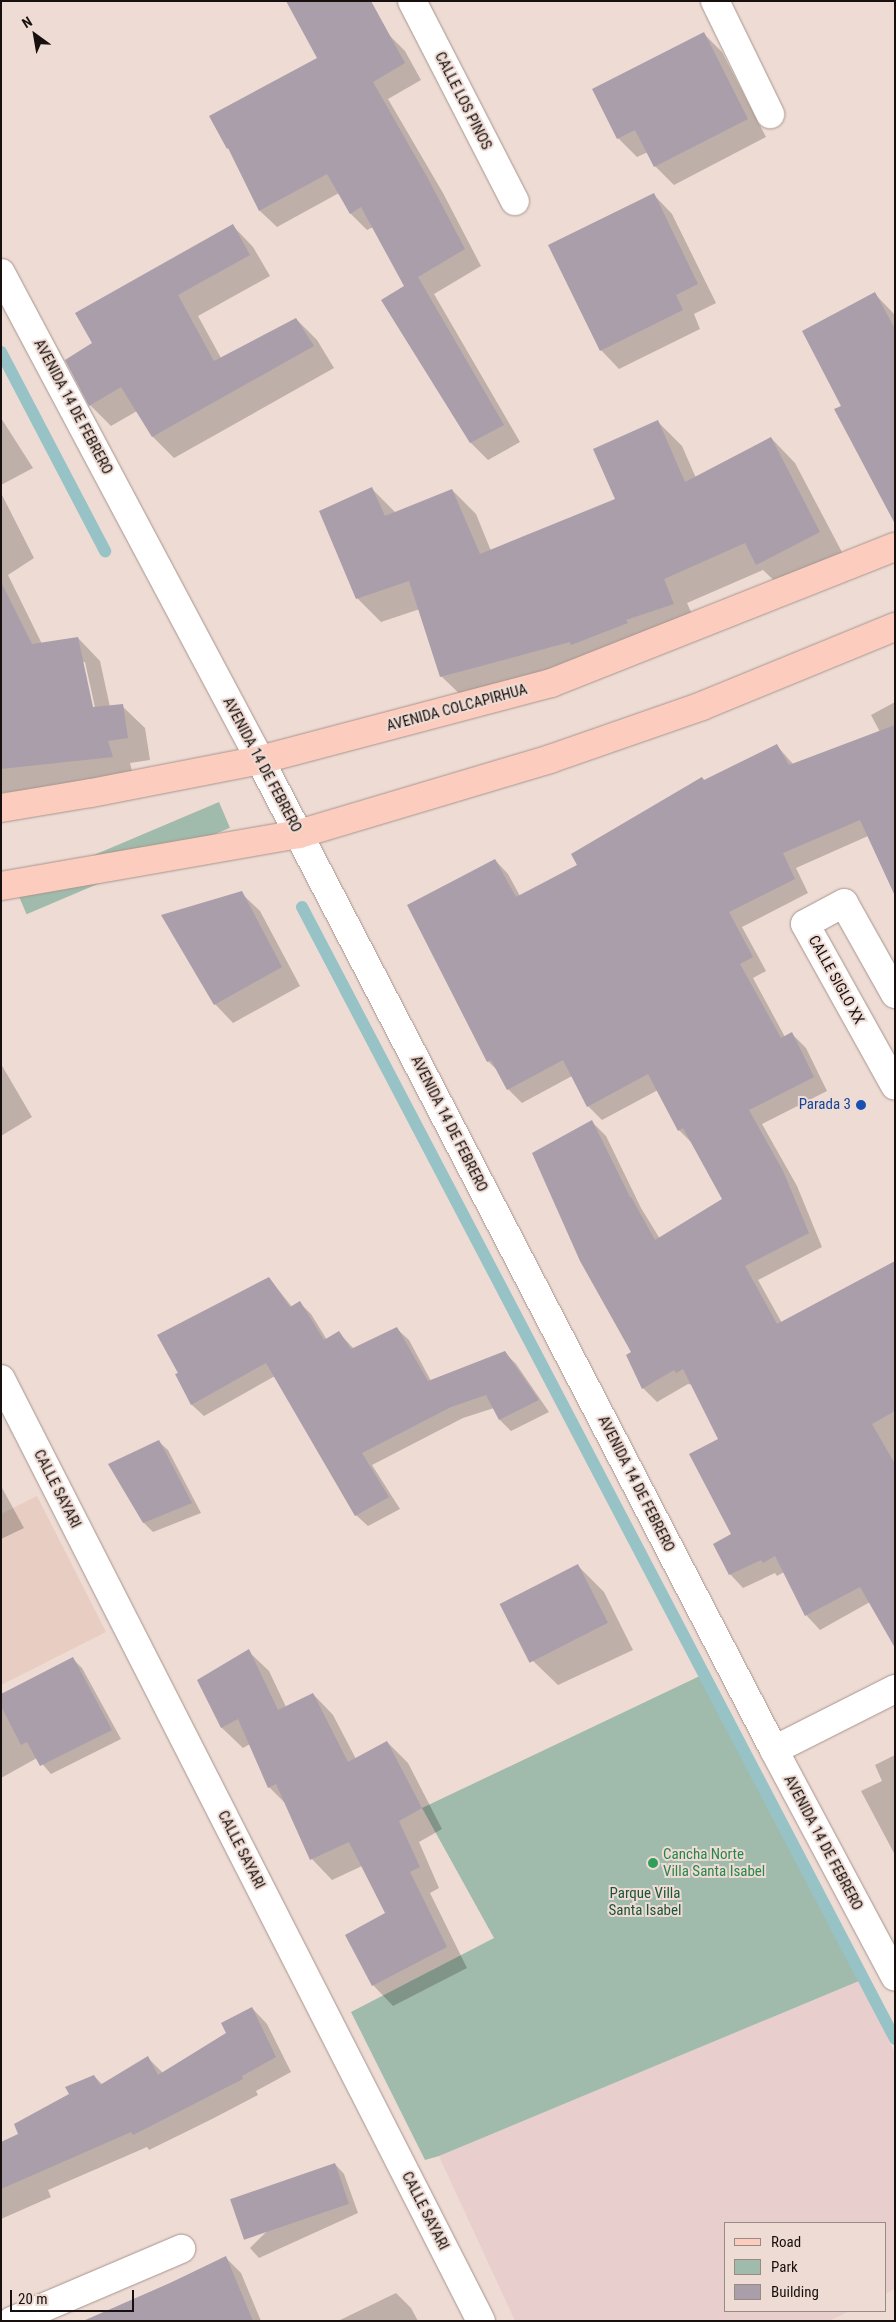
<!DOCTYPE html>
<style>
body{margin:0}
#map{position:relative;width:896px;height:2322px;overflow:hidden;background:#eedbd4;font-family:"Roboto Condensed",sans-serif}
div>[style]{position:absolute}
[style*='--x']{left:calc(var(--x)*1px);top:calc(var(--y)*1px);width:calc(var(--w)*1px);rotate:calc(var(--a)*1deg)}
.built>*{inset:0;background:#e8cdc3}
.education>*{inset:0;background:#e9cece}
.green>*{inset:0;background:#a0bbab;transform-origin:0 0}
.shadow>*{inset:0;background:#0003}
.stream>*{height:12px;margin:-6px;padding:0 6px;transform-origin:6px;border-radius:6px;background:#97c3c7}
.building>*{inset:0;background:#aa9eab;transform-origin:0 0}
.roads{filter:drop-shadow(0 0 1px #a7958e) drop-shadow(0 0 1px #a7958e)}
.minor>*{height:28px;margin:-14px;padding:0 14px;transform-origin:14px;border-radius:14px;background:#fff}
.major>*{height:28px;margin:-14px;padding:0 14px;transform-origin:14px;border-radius:14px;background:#fccdbe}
.dots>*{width:14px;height:14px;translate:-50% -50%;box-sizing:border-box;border:2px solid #eedbd4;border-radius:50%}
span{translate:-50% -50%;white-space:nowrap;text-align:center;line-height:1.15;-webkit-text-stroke:4px #eedbd4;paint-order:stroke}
.street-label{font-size:15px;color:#17100e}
.transit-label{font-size:15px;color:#164399}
.right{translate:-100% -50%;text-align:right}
.leisure-label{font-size:15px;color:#27864d}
.left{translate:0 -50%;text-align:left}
.park-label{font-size:15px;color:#1a553a}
.frame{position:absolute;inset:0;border:2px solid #17100e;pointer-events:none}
.legend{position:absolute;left:724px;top:2222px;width:162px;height:90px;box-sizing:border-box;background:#eedbd4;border:1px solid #988a85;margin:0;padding:6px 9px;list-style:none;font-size:15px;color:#17100e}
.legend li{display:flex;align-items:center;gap:10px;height:25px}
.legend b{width:25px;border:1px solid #988a85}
.north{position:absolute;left:10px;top:10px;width:50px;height:50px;-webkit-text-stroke:4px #eedbd4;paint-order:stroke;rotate:328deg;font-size:14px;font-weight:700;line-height:20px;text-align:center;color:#17100e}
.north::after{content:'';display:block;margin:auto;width:18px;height:22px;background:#17100e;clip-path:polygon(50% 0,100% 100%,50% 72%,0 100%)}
.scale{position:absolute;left:10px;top:2290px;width:124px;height:22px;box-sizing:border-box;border:2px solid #17100e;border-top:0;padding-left:6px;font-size:15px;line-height:18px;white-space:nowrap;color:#17100e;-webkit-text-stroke:4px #eedbd4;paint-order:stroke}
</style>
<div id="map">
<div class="built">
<div style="clip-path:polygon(37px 1496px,106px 1632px,1px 1685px,1px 1514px)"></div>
</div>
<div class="education">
<div style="clip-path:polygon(859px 1981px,895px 2053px,895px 2289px,885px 2294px,885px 2223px,725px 2223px,725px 2311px,850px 2311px,829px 2321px,515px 2321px,439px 2156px)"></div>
</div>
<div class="green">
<div style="left:219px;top:802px;width:28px;height:221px;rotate:67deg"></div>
<div style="clip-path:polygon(704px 1674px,859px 1981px,439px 2156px,425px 2160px,351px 2012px,494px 1938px,422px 1808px)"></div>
</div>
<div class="shadow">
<div style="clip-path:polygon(703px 33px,722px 52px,766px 137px,674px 185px,655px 166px,648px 152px,637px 157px,618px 138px)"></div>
<div style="clip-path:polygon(388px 34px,405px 51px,421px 80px,388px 99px,443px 193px,481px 266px,434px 294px,520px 442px,488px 460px,471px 443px,383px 300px,406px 286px,373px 227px,367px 230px,351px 214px,339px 193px,277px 227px,260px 211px,232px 153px,228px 148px)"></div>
<div style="clip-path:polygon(654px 195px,672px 214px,716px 303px,694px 314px,700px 329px,619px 369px,601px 350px)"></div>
<div style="clip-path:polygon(233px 226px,253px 247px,270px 276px,198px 316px,221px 358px,296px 319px,317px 340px,334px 368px,174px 458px,153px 437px,137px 411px,111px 426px,90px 405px,93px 344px)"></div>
<div style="clip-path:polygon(875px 294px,895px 315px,895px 508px,842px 406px)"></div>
<div style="clip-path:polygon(1px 418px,33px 468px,1px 485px)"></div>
<div style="clip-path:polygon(657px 421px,682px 446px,696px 478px,771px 438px,795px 463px,844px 556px,782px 588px,763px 570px,687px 603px,698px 628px,466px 700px,441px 676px,420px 609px,381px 622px,357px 598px,372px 489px,396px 513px,452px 490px,476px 514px,491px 551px,617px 499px)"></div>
<div style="clip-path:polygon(evenodd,1px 493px,34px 558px,8px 575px,42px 644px,78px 638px,100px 661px,110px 707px,122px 706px,145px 728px,150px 760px,130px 763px,134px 779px,1px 793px,1px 493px,82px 662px,85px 662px,96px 712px,93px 713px,82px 662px)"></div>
<div style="clip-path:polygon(895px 702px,895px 893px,868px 836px,796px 868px,808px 893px,742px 927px,766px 971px,753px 978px,785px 1037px,792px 1034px,806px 1048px,827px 1091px,762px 1124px,797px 1186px,822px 1247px,758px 1280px,782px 1323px,895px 1263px,895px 1640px,870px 1602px,820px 1630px,807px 1616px,784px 1572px,777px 1576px,775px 1573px,743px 1588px,730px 1574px,733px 1535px,719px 1439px,693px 1385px,688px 1384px,657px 1402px,643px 1388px,633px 1352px,592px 1122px,606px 1136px,641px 1208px,660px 1239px,724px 1199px,693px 1144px,679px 1130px,658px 1090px,602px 1120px,588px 1106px,572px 1076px,522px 1103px,508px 1089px,498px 1071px,488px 1061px,495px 860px,508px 874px,520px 896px,579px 866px,704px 781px,777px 746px,794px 765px,880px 732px,871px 715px)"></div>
<div style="clip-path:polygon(241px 893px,260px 911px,300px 986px,233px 1023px,215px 1004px)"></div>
<div style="clip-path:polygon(1px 1064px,32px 1117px,1px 1136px)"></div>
<div style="clip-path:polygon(269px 1278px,292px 1307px,300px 1303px,311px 1314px,327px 1340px,339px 1333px,354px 1349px,397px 1329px,409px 1340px,431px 1381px,505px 1353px,516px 1364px,549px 1412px,511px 1431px,500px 1420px,494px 1408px,463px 1418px,372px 1465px,400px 1509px,368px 1526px,356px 1515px,275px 1376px,204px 1416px,192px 1405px,177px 1375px)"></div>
<div style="clip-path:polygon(158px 1441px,168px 1450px,201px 1513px,153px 1532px,144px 1523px,110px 1465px)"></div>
<div style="clip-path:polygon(1px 1486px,24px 1528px,1px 1539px)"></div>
<div style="clip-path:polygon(578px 1566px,604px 1592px,633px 1650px,558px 1685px,531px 1659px,503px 1607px)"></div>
<div style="clip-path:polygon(248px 1651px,269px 1671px,286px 1707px,313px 1694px,333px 1715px,356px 1759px,387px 1742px,408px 1763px,442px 1829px,419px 1842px,439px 1888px,430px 1893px,467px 1968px,393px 2006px,373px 1985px,387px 1914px,362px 1866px,332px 1880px,312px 1859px,287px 1805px,269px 1787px,250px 1744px,243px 1748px,222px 1728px,198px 1681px)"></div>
<div style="clip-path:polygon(73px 1659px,82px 1668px,121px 1739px,51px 1774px,37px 1758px,1px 1778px,1px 1695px)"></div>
<div style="clip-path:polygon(895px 1755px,895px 1855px,861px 1791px,882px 1781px,875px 1765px)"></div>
<div style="clip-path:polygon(252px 2008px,267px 2024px,291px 2072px,256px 2091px,258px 2095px,212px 2119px,149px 2150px,147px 2147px,48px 2190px,51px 2197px,1px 2219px,1px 2143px,20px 2134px,94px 2076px,103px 2085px,148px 2058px,163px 2073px,227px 2033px)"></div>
<div style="clip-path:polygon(335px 2164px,344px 2174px,358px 2213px,259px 2258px,250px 2248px)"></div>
<div style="clip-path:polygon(226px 2258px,241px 2273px,261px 2321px,86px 2321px)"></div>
<div style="clip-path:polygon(396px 2293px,411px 2308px,418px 2321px,338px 2321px)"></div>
</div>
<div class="stream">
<div style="--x:1;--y:352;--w:225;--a:62.4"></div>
<div style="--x:302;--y:907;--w:1278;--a:62.35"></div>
</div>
<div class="building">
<div style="clip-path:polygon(286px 1px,371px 1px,405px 63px,373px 82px,426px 175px,465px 249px,418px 277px,504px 425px,470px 443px,381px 300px,404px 286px,361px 207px,350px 214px,327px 174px,259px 211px,228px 148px,227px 149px,209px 116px,317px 58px)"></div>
<div style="clip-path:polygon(704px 32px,748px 119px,654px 167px,635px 130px,617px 139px,592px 89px)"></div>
<div style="clip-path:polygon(654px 193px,698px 284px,676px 295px,683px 310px,600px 351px,548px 245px)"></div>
<div style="clip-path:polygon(233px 224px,250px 255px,178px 295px,214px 361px,296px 318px,314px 346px,152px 437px,121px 387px,89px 406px,65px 360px,92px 343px,75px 313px)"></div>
<div style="clip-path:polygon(875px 292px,895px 329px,895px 524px,834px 409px,841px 406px,802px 331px)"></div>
<div style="clip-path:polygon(658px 420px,685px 482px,771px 437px,820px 532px,756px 565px,745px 543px,664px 579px,674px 604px,626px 620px,628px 623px,571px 645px,570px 642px,440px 677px,409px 581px,356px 599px,319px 511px,372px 487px,385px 516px,452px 489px,480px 554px,615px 499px,593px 449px)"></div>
<div style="clip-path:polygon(1px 582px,32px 644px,78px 637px,93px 707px,123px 704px,128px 738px,108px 741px,113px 757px,1px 769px)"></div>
<div style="clip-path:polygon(895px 725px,895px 896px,860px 820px,783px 853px,795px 879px,729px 912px,753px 957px,740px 964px,781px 1038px,792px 1032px,814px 1077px,749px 1110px,783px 1171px,809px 1233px,745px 1266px,777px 1324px,895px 1261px,895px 1411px,872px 1424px,895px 1464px,895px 1648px,860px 1587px,805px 1616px,775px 1556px,763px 1563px,761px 1560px,729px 1575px,713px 1544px,731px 1534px,689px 1454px,718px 1439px,683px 1369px,676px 1373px,674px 1370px,642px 1389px,626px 1355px,631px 1352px,580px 1261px,532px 1153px,592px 1120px,630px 1197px,631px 1197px,655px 1240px,722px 1199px,683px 1128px,678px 1131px,648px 1074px,587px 1107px,563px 1060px,507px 1090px,491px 1060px,487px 1062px,407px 905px,495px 859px,516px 897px,577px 865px,571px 854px,702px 777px,704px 780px,777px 744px,789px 765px)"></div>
<div style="clip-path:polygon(242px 891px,282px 967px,214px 1005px,161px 915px)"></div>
<div style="clip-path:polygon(269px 1277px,290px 1307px,300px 1301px,324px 1340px,339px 1331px,351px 1349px,397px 1327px,428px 1381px,505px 1351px,539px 1400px,499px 1420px,486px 1395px,451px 1407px,362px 1453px,389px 1497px,355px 1516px,266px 1363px,191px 1405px,175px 1374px,178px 1373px,157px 1335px)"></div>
<div style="clip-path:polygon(159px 1440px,192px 1503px,143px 1523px,108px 1464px)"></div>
<div style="left:578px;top:1564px;width:66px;height:88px;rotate:63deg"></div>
<div style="clip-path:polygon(249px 1649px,278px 1710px,313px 1693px,348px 1762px,387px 1741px,422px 1808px,399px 1821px,420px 1867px,410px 1872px,447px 1947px,372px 1986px,345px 1935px,385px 1913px,349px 1842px,310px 1860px,276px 1784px,268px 1788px,238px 1719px,221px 1728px,197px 1680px)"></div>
<div style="clip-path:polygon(73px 1657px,112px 1730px,40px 1766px,27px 1742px,21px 1745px,1px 1706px,1px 1694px)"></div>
<div style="clip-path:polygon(252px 2007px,276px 2057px,242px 2076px,243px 2079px,133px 2135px,131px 2132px,1px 2189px,1px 2142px,18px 2134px,14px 2124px,69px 2094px,65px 2087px,94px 2075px,100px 2085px,148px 2056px,158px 2075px,226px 2033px,221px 2023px)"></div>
<div style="left:335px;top:2163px;width:43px;height:111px;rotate:71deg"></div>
<div style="clip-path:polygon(226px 2256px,253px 2321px,83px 2321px,170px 2283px)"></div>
</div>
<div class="roads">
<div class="minor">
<div style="--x:412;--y:1;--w:225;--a:62.8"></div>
<div style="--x:715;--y:1;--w:126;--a:64"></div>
<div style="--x:1;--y:273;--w:552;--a:61.99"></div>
<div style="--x:260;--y:760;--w:1115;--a:62.56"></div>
<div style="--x:774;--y:1750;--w:257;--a:61.9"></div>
<div style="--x:895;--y:994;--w:104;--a:-119.3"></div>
<div style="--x:844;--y:903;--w:44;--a:151.7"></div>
<div style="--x:805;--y:924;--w:185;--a:60.9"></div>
<div style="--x:1;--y:1379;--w:1057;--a:63"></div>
<div style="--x:774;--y:1750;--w:136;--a:-26.8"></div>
<div style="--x:12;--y:2321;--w:184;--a:-23.1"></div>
</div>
<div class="major">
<div style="--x:1;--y:808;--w:91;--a:-9.5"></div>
<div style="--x:91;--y:793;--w:172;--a:-11"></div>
<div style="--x:260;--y:760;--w:301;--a:-14.8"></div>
<div style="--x:551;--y:683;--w:370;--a:-21.6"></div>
<div style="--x:1;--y:886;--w:303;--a:-9.9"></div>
<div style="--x:299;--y:834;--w:262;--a:-16.6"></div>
<div style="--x:550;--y:759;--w:161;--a:-19.2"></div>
<div style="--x:702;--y:706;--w:209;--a:-22.3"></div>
</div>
</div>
<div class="dots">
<div style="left:861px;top:1105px;background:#1a4fb4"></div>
<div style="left:653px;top:1863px;background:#2e9e5b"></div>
</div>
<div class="street-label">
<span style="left:463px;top:101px;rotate:63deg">CALLE LOS PINOS</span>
<span style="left:73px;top:407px;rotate:62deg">AVENIDA 14 DE FEBRERO</span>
<span style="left:457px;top:708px;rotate:-15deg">AVENIDA COLCAPIRHUA</span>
<span style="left:262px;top:765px;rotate:62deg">AVENIDA 14 DE FEBRERO</span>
<span style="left:836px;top:980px;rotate:61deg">CALLE SIGLO XX</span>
<span style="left:449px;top:1124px;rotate:63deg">AVENIDA 14 DE FEBRERO</span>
<span style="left:636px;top:1484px;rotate:63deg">AVENIDA 14 DE FEBRERO</span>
<span style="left:57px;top:1489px;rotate:63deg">CALLE SAYARI</span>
<span style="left:823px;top:1843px;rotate:62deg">AVENIDA 14 DE FEBRERO</span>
<span style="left:241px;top:1850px;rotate:63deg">CALLE SAYARI</span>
<span style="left:425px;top:2211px;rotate:63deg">CALLE SAYARI</span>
</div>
<div class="transit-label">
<span class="right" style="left:851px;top:1105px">Parada 3</span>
</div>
<div class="leisure-label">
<span class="left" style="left:663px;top:1863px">Cancha Norte<br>Villa Santa Isabel</span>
</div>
<div class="park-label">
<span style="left:645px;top:1902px">Parque Villa<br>Santa Isabel</span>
</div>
<div class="frame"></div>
<ul class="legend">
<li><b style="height:6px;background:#fccdbe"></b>Road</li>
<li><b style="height:14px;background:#a0bbab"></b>Park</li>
<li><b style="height:14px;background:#aa9eab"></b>Building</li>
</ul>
<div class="north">N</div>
<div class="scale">20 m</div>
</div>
